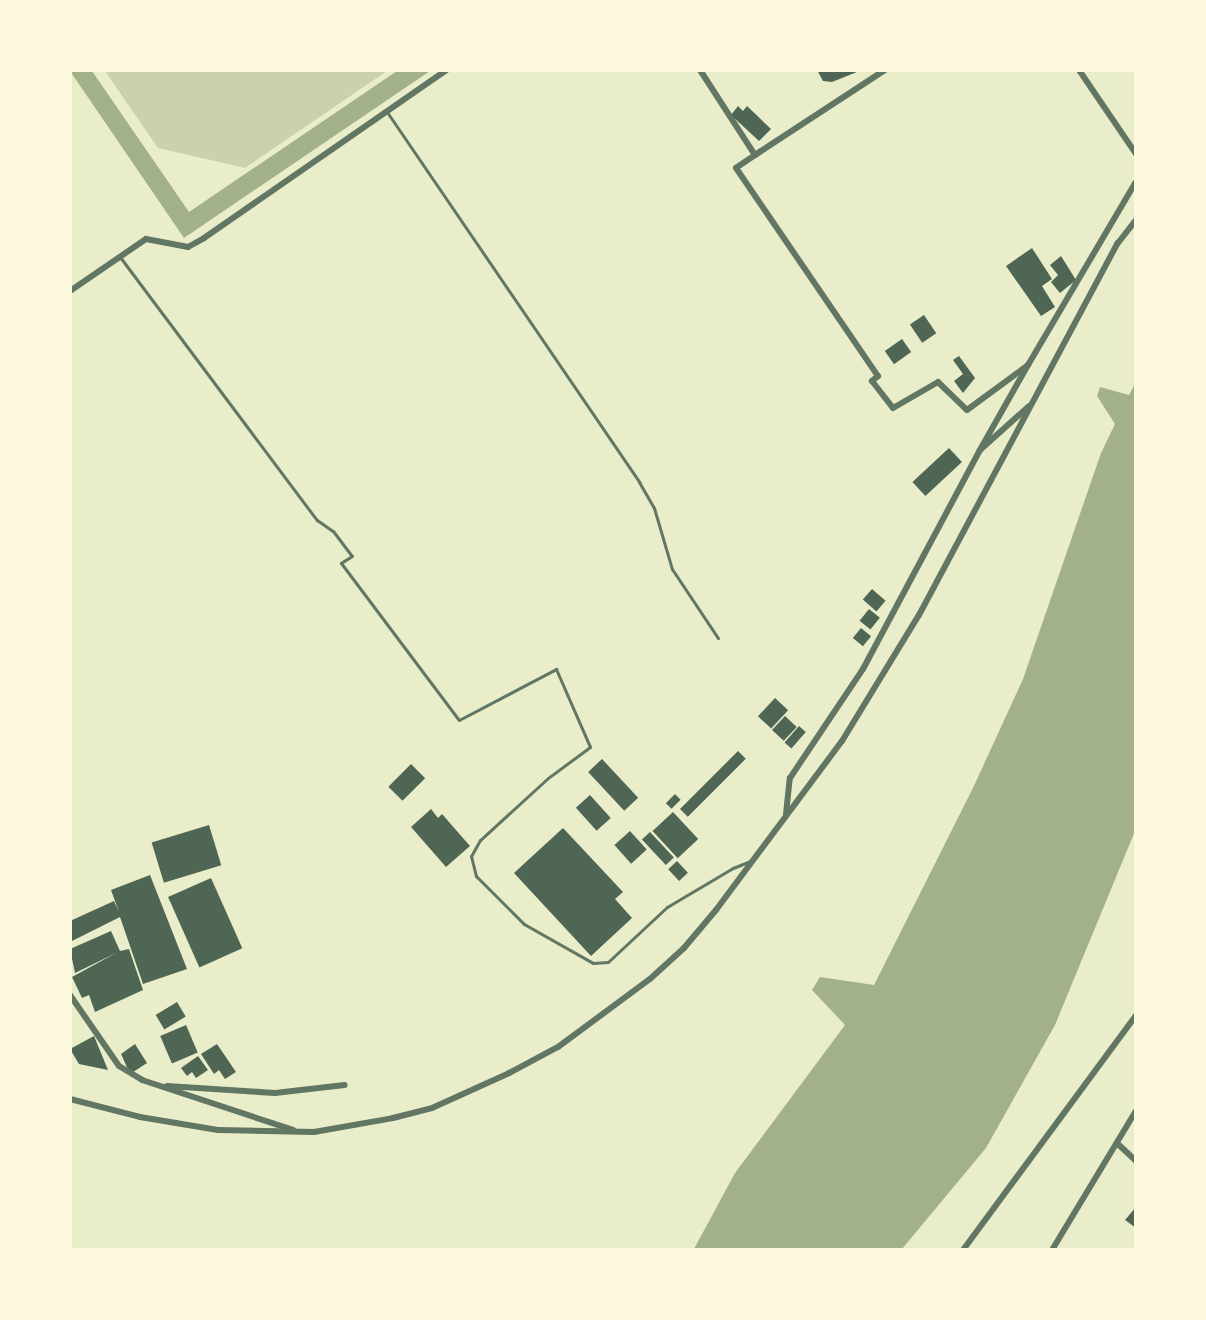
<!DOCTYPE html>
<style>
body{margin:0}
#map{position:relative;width:1206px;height:1320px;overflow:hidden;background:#e9edc9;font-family:"Roboto Condensed",sans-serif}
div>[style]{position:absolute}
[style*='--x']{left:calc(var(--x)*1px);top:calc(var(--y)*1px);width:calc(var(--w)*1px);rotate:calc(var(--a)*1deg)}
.green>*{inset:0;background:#cad2ad}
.water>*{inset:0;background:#a3b18a}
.building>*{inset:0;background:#4f6655;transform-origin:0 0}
.service>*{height:3px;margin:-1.5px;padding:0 1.5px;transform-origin:1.5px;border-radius:1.5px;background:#617663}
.minor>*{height:6px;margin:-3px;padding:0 3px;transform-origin:3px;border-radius:3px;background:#617663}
span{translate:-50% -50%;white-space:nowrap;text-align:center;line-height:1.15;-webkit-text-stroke:5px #fefae0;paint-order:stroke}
.frame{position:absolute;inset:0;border:72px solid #fefae0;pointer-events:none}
</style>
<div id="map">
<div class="green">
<div style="clip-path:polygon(105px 71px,387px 71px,245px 168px,158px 148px)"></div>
</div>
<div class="water">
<div style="clip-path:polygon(70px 71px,92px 71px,189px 212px,397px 71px,430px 71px,184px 238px)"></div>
<div style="clip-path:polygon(1135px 384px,1135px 831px,1055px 1025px,986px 1148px,902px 1249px,694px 1249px,735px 1173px,845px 1025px,812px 990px,820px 977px,874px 985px,973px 788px,1023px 679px,1101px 453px,1115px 424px,1097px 396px,1100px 387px,1129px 395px)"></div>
</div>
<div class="building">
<div style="clip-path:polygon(817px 70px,862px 70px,832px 82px,823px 81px)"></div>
<div style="clip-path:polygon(738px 106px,743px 111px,747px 106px,771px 129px,759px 141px,731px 115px)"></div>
<div style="clip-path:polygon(1032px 248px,1052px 279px,1042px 286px,1055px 307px,1041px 316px,1006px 266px)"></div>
<div style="clip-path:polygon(1061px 256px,1076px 280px,1060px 293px,1051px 282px,1058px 275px,1050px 265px)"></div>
<div style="left:924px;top:315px;width:22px;height:17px;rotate:56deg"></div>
<div style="left:902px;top:339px;width:16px;height:21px;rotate:55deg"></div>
<div style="clip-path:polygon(959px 356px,975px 378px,963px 393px,954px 381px,963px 374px,953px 360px)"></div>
<div style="left:949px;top:448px;width:19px;height:50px;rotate:47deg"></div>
<div style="left:872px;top:589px;width:18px;height:14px;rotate:41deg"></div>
<div style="left:869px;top:609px;width:14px;height:15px;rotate:39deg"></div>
<div style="left:861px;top:628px;width:13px;height:13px;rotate:39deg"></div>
<div style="left:775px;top:698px;width:18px;height:25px;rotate:43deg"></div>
<div style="left:785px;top:716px;width:16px;height:19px;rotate:43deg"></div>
<div style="left:799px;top:726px;width:9px;height:22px;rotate:41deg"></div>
<div style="left:738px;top:751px;width:11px;height:82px;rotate:45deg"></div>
<div style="left:602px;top:759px;width:53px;height:19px;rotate:47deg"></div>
<div style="left:411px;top:764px;width:20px;height:32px;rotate:45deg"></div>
<div style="left:675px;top:794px;width:8px;height:13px;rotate:45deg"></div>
<div style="left:590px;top:795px;width:31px;height:19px;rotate:48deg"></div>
<div style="clip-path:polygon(431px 809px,438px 818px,442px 814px,470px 846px,446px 867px,411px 827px)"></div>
<div style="left:673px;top:812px;width:37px;height:28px;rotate:47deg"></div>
<div style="left:209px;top:825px;width:42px;height:60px;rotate:73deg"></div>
<div style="clip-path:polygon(563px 828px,623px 892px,615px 899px,632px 918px,591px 956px,514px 873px)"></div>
<div style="left:630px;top:831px;width:25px;height:21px;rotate:48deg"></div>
<div style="left:650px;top:832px;width:35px;height:11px;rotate:47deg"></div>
<div style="left:677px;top:861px;width:16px;height:12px;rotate:47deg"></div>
<div style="clip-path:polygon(150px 875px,187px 969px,143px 984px,120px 917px,70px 942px,70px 921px,114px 901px,119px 912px,111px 890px)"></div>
<div style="left:211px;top:878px;width:77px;height:47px;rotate:66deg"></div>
<div style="clip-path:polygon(111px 931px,120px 951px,129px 949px,143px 990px,95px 1012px,89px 995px,82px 998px,72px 977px,116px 953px,75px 973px,70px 949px)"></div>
<div style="left:177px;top:1002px;width:17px;height:25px;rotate:59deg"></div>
<div style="left:186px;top:1025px;width:30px;height:28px;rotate:67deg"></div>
<div style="clip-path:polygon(94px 1036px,108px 1070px,79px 1064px,70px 1049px)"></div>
<div style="clip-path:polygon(135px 1044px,147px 1063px,130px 1074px,121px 1054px)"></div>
<div style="clip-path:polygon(217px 1044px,236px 1072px,225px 1079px,219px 1070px,214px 1074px,201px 1054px)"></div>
<div style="clip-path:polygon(198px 1056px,208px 1070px,196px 1078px,192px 1072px,187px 1076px,181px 1068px)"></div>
<div style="clip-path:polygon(1136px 1207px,1136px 1228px,1125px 1220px)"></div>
</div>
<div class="service">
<div style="--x:387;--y:112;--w:448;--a:55.7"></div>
<div style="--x:639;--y:482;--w:30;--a:60"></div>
<div style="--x:654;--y:508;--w:64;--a:73.6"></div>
<div style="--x:672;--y:569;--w:83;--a:56.3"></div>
<div style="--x:120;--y:257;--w:329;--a:53.2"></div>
<div style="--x:317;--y:520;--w:19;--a:35"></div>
<div style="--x:333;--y:531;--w:31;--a:53"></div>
<div style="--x:352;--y:556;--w:13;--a:148"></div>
<div style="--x:341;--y:563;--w:196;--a:53.1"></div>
<div style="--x:459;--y:720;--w:110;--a:-27.7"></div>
<div style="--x:556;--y:669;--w:85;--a:66.4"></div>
<div style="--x:590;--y:747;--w:52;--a:143.6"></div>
<div style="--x:548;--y:778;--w:92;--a:137.6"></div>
<div style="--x:480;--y:840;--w:18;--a:119"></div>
<div style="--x:471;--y:856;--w:21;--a:76"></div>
<div style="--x:476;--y:876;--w:68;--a:45"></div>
<div style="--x:524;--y:924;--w:79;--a:29.5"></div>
<div style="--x:593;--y:963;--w:15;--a:-4"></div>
<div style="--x:608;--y:962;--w:81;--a:-43"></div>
<div style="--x:667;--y:907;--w:77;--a:-30.6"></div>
<div style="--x:733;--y:868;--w:18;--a:-22"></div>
</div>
<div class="minor">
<div style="--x:700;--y:70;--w:101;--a:57.1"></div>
<div style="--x:755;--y:155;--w:155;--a:-33.2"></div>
<div style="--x:1079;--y:70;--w:102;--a:55.8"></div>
<div style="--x:761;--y:151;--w:30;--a:146"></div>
<div style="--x:736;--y:168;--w:252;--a:55.7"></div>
<div style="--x:878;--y:376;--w:8;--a:140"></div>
<div style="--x:872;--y:381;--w:34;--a:52"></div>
<div style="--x:893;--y:408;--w:52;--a:-30"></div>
<div style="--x:938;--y:382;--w:40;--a:44"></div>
<div style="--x:967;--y:410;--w:76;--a:-36.4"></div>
<div style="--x:1028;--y:365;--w:98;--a:119.5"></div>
<div style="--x:70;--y:291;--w:92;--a:-34.4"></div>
<div style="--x:146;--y:239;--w:43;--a:10.8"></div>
<div style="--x:188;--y:247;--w:18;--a:-29"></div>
<div style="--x:204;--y:238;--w:295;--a:-34.7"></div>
<div style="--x:1028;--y:365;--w:212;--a:-59.5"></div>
<div style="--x:786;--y:814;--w:36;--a:-84"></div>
<div style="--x:790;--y:778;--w:131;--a:-56.2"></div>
<div style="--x:863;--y:669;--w:248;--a:-61.9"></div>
<div style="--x:980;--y:450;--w:66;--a:-41.9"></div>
<div style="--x:70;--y:995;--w:86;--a:55.4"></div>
<div style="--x:119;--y:1066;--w:27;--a:31"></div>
<div style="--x:142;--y:1080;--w:159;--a:18.3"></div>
<div style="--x:167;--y:1086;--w:108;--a:3.7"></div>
<div style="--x:275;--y:1093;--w:70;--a:-6.5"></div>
<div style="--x:70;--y:1099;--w:72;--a:14.4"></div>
<div style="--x:140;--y:1117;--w:79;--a:9.5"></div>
<div style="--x:218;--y:1130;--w:96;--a:1.2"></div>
<div style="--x:314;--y:1132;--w:80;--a:-10"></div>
<div style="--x:393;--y:1118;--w:40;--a:-14.4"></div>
<div style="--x:432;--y:1108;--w:85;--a:-24.4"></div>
<div style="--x:509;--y:1073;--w:55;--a:-28"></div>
<div style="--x:558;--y:1047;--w:114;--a:-36.5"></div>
<div style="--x:650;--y:979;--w:46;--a:-42.4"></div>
<div style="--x:684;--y:948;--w:50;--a:-49.9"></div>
<div style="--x:716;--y:910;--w:211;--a:-53.3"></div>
<div style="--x:842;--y:741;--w:148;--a:-58.6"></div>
<div style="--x:919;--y:615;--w:422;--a:-61.9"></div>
<div style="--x:1118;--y:243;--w:29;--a:-52"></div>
<div style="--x:1119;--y:1145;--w:23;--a:43"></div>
<div style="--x:963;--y:1250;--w:292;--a:-53.6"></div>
<div style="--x:1052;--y:1250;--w:162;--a:-58.9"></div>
</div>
<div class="frame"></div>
</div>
